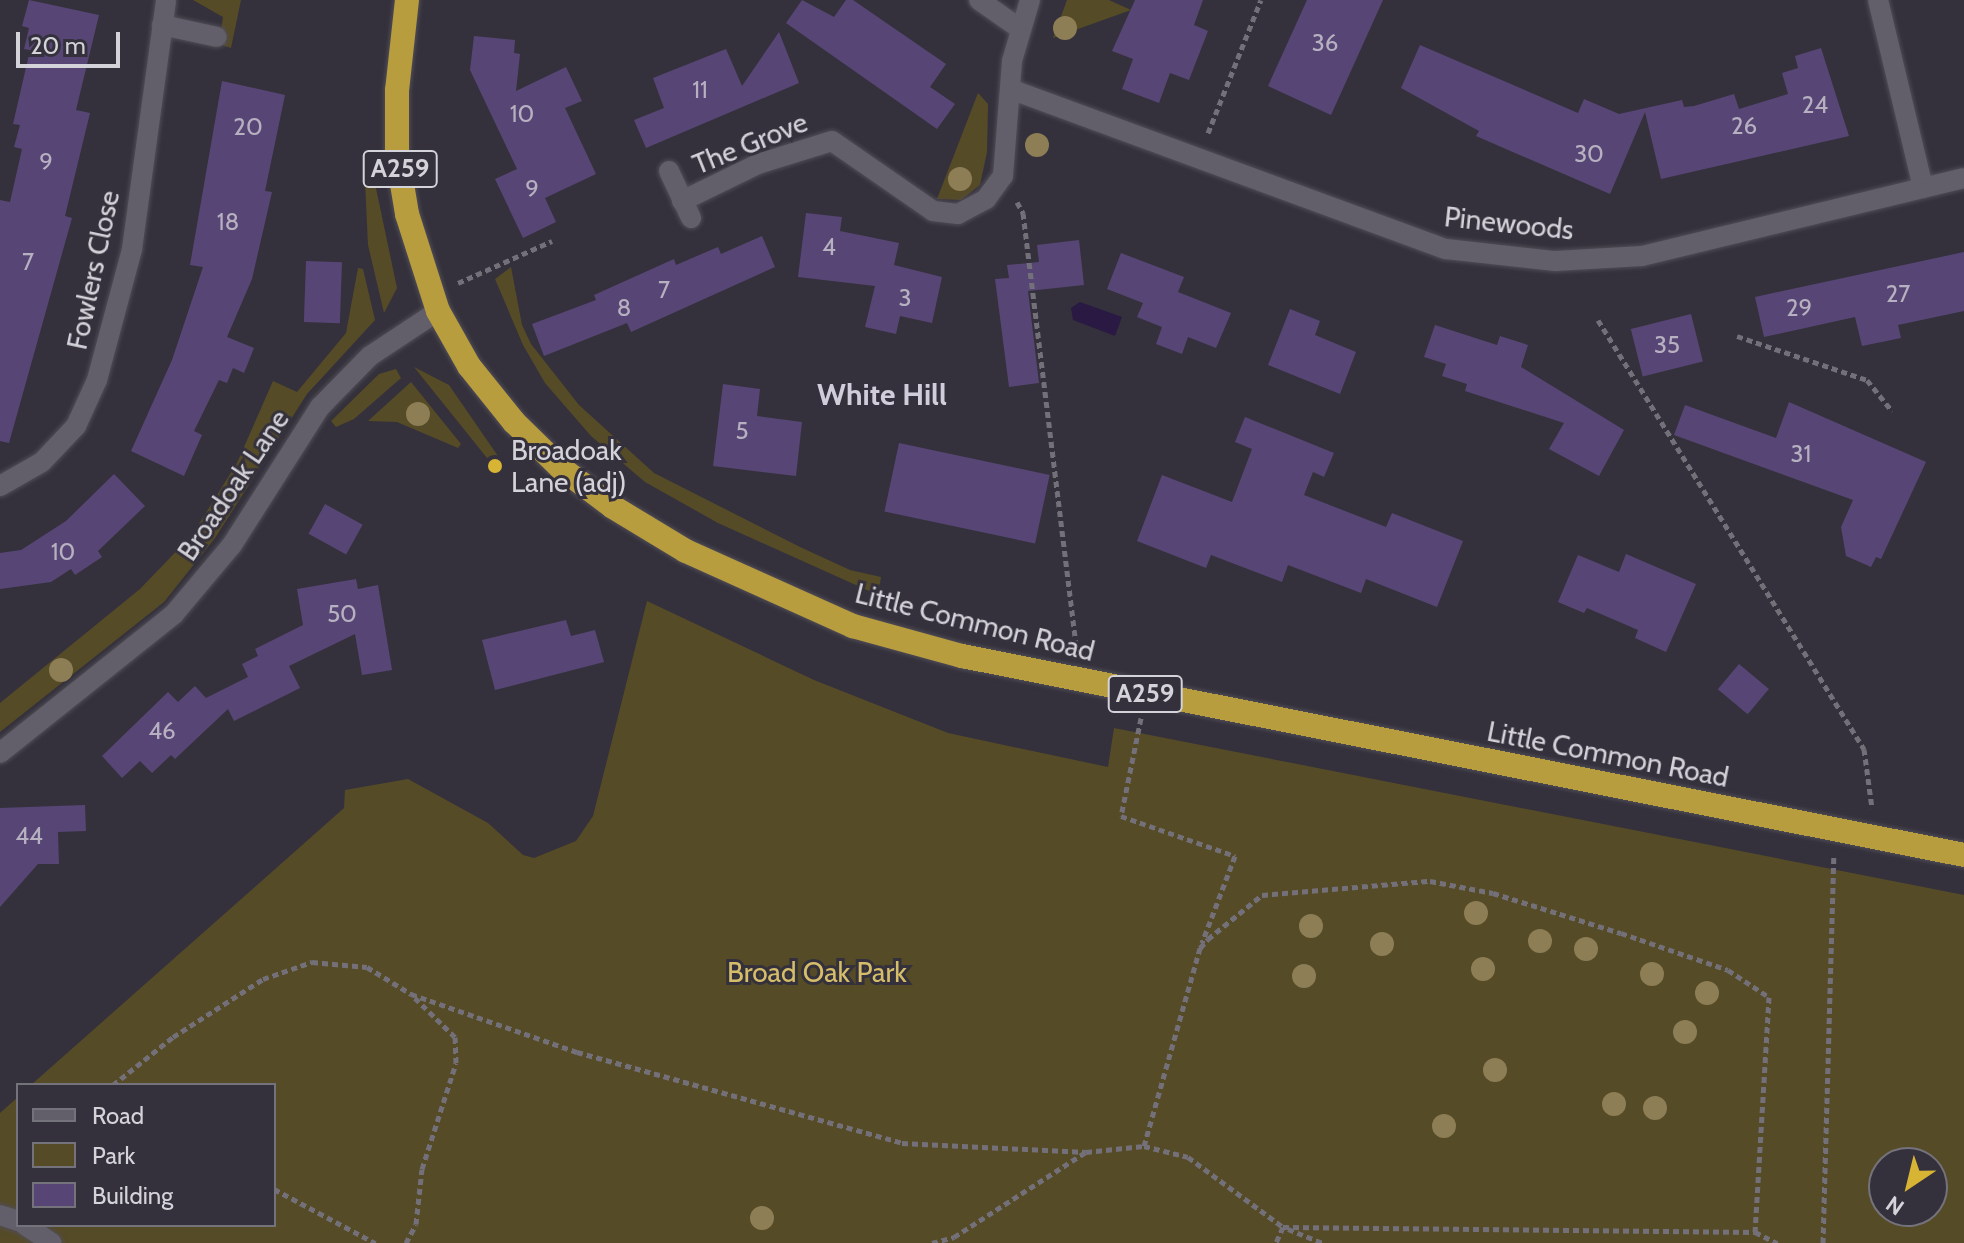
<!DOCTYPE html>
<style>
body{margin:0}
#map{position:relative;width:1964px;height:1243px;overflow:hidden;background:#34313c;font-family:Cabin,sans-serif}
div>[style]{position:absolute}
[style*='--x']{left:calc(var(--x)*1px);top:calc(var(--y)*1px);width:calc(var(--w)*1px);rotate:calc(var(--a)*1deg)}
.green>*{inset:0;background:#564b27}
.water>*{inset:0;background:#2a1943}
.building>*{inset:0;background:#574675;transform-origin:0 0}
.path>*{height:5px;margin-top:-2.5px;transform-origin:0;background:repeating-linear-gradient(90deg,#73707a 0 6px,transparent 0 10px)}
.roads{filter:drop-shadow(0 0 2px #504d56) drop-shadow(0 0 2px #504d56)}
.minor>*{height:20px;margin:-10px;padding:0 10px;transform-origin:10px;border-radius:10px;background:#625f6b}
.highway>*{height:24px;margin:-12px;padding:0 12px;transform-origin:12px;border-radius:12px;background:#b89d3e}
.trees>*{width:24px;height:24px;margin:-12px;border-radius:50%;background:#8d7e55}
.dots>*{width:22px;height:22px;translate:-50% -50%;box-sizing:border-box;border:4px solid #34313c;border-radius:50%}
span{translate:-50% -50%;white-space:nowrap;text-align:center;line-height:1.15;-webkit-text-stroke:6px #34313c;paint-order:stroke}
.number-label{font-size:24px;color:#b6b0c1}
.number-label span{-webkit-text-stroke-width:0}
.shield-label span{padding:2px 6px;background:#34313c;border:2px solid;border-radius:6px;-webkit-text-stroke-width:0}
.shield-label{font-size:26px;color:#d5d3da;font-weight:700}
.street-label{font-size:28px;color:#d5d3da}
.poi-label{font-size:28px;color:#d5d3da}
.left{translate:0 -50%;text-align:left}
.park-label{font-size:28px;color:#d5bd69}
.neighbourhood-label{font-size:30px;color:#d0ccda;font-weight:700}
.legend{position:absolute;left:16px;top:1083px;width:260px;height:144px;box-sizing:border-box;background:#34313c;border:2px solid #74727b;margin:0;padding:10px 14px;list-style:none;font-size:24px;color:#d5d3da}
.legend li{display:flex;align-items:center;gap:16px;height:40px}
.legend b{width:40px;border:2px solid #74727b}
.north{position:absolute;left:1868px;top:1147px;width:80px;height:80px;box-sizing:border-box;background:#34313c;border:2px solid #74727b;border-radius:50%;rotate:215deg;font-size:22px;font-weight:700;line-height:32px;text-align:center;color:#d5d3da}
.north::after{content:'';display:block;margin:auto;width:28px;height:36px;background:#d7b434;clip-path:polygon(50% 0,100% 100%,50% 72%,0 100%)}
.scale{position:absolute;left:16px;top:32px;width:104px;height:36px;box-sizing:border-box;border:4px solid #d5d3da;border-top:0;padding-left:10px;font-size:24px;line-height:28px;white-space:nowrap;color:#d5d3da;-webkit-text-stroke:6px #34313c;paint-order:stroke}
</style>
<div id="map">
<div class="green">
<div style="clip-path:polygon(193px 0,241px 0,231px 48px,219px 44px,223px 17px)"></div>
<div style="clip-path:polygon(1067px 0,1109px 0,1131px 10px,1053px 38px)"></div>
<div style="clip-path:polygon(978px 93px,988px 104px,987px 152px,980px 185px,961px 200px,937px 199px)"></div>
<div style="clip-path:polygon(369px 155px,397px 288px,384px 313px,368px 245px,364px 160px)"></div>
<div style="clip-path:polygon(511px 267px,522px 325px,531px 344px,579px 405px,654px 473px,800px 547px,850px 570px,881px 577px,878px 595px,718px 523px,645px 482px,591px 436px,545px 383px,523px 345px,495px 279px)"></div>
<div style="clip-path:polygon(358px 268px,363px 269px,375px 320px,307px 394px,215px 538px,164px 602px,0 732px,0 703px,140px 589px,192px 535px,237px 463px,273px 381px,297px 392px,346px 333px)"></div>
<div style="clip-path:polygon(414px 367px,449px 385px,500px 459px,491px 463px)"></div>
<div style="clip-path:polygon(396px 369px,401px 378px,354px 419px,336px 427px,331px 421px,379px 374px)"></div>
<div style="clip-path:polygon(411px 382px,461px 444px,458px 448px,397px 422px,368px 421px)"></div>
<div style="clip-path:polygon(evenodd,647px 601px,814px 680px,948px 733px,1108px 767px,1114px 728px,1964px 895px,1964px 1243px,0 1243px,0 1113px,18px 1097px,18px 1225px,274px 1225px,274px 1085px,31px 1085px,344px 808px,345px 790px,408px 779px,488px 823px,523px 855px,534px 858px,576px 841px,593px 816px,647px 601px,1884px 1163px,1932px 1163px,1932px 1211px,1884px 1211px,1884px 1163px)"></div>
</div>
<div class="water">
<div style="clip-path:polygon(1080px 302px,1122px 317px,1115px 336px,1073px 320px,1071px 308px)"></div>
</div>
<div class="building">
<div style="clip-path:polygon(29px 0,99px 15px,76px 110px,90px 113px,65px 216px,72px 218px,9px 443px,0 441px,0 200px,10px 202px,22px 149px,14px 147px,20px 125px,13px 124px,30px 50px,24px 49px,29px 28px,22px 26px)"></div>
<div style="clip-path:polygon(802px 0,834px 17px,846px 0,853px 0,946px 64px,930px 87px,955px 104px,937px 129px,786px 23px)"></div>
<div style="clip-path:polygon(1135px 0,1203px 0,1194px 25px,1208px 31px,1189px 80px,1170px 73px,1159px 103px,1122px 89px,1133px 59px,1112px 51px)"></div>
<div style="clip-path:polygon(1307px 0,1383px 0,1331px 115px,1268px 86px)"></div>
<div style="clip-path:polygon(779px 32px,799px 83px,646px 148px,634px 120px,664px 108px,653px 78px,726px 49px,742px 86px)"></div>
<div style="clip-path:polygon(474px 36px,515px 40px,514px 53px,520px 54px,516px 91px,566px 67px,582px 101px,565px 108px,596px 174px,545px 198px,556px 222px,523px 238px,495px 179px,517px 169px,470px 70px)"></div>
<div style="clip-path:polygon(1420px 45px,1578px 113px,1584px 99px,1619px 114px,1682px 100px,1684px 107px,1694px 106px,1734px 94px,1739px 109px,1788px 94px,1782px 73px,1798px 68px,1795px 56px,1821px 48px,1849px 136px,1661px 179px,1645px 112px,1610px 194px,1476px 136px,1479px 131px,1401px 88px)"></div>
<div style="clip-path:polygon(222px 81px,285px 95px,265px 191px,272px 192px,252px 279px,227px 337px,254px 348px,244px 373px,233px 368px,227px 383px,219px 380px,194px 431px,202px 435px,184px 476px,131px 451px,172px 360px,203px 267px,190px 265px)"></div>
<div style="clip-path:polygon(806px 213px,842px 217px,840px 231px,899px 243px,894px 265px,942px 277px,932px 323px,900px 316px,896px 334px,865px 327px,875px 286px,798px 277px)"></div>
<div style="clip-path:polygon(762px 236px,775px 267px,631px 332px,627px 323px,544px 356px,532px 324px,596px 300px,594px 295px,674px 259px,676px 265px,718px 247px,721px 254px)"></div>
<div style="clip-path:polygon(1079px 240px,1084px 285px,1028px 291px,1039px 383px,1009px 387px,995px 279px,1009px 278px,1007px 265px,1039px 262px,1037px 245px)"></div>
<div style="clip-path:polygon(1964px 252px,1964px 311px,1898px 325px,1901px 338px,1862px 346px,1855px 317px,1764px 337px,1755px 297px)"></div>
<div style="clip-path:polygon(1121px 253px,1184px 277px,1178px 292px,1231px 313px,1216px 348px,1188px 337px,1182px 354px,1156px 344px,1162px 327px,1137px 317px,1143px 303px,1107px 289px)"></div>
<div style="left:306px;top:261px;width:36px;height:61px;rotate:2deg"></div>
<div style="clip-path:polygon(1290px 309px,1320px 321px,1315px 335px,1356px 352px,1340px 394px,1268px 365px)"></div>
<div style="left:1691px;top:314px;width:49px;height:62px;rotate:76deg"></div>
<div style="clip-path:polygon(1435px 325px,1497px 345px,1500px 336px,1528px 345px,1521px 367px,1624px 430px,1599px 476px,1549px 449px,1564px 423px,1465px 391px,1467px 384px,1442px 376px,1446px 364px,1424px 357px)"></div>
<div style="clip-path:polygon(723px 384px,760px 389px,757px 416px,802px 422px,796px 476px,713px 466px)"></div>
<div style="clip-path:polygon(1789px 402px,1926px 462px,1881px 559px,1876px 557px,1871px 567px,1846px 556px,1841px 527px,1853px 500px,1674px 435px,1685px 405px,1776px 438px)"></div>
<div style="clip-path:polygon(1245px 417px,1334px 453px,1324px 477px,1313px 472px,1304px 495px,1386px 527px,1392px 513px,1463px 541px,1437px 607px,1366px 579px,1361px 593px,1288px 565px,1282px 582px,1211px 555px,1206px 568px,1137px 541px,1162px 475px,1232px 502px,1252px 449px,1235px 442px)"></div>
<div style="left:899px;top:443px;width:154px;height:70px;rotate:12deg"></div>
<div style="clip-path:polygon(114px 474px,145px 506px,98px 551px,102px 557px,75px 575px,71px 569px,51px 582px,0 589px,0 553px,21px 550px,66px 521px)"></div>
<div style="left:325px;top:504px;width:43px;height:34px;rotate:29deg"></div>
<div style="clip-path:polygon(1626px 554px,1696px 584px,1666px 652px,1635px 638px,1638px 630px,1587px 608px,1584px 613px,1558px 602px,1578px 555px,1619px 572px)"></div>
<div style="clip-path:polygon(356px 579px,358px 589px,378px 585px,392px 670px,362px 675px,355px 634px,289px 666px,300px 688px,234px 721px,228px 709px,175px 759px,171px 755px,152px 773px,140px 761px,122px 778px,102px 756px,168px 692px,178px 702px,195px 686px,206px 698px,248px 677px,242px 664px,258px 656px,255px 649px,303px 625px,297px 589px)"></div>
<div style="clip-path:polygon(566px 620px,571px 636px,595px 630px,604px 662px,495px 690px,482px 640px)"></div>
<div style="left:1739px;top:664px;width:39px;height:33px;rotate:40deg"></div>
<div style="clip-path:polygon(85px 805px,86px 831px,58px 832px,59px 864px,38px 864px,0 907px,0 808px)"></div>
</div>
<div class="path">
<div style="--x:1208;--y:133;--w:143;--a:-68.3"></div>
<div style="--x:1017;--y:202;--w:13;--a:61"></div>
<div style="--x:1023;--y:213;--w:442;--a:83"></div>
<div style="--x:458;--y:283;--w:103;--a:-24.1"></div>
<div style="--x:1598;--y:320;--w:505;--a:58.2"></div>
<div style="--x:1864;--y:749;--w:60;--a:82.3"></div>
<div style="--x:1737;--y:336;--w:137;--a:18.7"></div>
<div style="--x:1867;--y:380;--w:40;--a:51"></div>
<div style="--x:1141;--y:718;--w:100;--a:101.5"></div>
<div style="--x:1121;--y:816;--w:121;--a:19.3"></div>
<div style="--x:1235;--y:856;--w:93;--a:110.8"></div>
<div style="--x:113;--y:1085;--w:77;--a:-38.7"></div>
<div style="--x:173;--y:1037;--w:107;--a:-32.8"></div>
<div style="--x:263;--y:979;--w:52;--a:-19.1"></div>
<div style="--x:312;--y:962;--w:55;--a:5.2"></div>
<div style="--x:367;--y:967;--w:52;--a:31.5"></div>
<div style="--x:411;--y:994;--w:176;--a:19.3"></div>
<div style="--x:577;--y:1052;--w:337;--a:15.6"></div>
<div style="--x:902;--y:1143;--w:184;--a:2.8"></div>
<div style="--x:1086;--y:1152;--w:58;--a:-5.9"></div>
<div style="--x:1144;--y:1146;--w:206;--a:-74.2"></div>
<div style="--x:1200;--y:948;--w:12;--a:-48"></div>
<div style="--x:1208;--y:939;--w:70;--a:-39.2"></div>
<div style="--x:1262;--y:895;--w:169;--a:-4.8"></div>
<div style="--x:1430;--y:881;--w:64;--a:10.8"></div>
<div style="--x:1493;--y:893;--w:134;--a:17.4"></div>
<div style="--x:1621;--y:933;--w:113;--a:19.1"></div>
<div style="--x:1728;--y:970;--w:49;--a:33.4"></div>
<div style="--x:1769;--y:997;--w:235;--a:93.4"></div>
<div style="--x:1755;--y:1232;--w:25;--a:27"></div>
<div style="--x:1144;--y:1146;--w:45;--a:14"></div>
<div style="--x:1188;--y:1157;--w:118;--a:36.4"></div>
<div style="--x:1283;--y:1227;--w:17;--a:114"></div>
<div style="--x:274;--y:1189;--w:115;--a:28.1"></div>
<div style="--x:1283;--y:1227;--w:472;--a:0.6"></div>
<div style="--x:1288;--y:1229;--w:38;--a:22"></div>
<div style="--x:406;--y:1243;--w:21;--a:-62"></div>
<div style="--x:416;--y:1224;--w:55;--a:-83.8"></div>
<div style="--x:422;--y:1169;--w:111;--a:-72.2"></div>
<div style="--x:456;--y:1063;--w:26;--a:-92"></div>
<div style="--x:455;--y:1037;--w:57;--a:-135.7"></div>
<div style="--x:932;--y:1243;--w:23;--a:-15"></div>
<div style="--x:954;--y:1237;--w:157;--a:-32.8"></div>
<div style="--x:1823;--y:1243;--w:387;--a:-88.4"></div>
</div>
<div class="roads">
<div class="minor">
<div style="--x:979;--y:0;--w:49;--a:35"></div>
<div style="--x:1878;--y:0;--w:193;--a:76.5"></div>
<div style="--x:162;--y:25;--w:56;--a:12.3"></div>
<div style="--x:1013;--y:90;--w:461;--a:20.2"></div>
<div style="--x:1446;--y:249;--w:110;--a:6.3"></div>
<div style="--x:1555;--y:261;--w:87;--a:-3.3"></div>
<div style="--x:1642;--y:256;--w:331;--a:-13.6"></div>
<div style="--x:669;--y:171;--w:52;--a:64.9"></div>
<div style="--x:682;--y:201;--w:85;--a:-26"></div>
<div style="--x:758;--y:164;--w:77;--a:-17.3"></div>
<div style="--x:832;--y:141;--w:123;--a:34.7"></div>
<div style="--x:933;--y:211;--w:25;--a:7"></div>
<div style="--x:958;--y:214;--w:32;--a:-28"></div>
<div style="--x:986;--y:199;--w:29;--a:-54"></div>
<div style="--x:1003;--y:176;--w:115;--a:-85.5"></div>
<div style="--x:1012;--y:61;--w:64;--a:-73.6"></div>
<div style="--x:0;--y:486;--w:48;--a:-29.7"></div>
<div style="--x:42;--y:462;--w:50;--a:-46.6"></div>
<div style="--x:76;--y:426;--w:51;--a:-65.5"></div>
<div style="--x:97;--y:380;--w:136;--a:-75"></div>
<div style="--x:132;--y:249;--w:251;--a:-82.2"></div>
<div style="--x:0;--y:753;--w:223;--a:-38.6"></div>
<div style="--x:174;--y:614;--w:90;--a:-50"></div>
<div style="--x:232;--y:545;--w:164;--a:-57.5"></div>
<div style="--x:320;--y:407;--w:71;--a:-45.6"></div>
<div style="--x:370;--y:356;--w:82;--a:-33.5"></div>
<div style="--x:0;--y:1215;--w:19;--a:18"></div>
<div style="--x:25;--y:1225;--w:32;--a:34"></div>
</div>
<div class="highway">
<div style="--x:407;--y:0;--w:91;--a:96.3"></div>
<div style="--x:397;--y:90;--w:64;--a:90"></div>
<div style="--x:397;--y:154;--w:61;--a:80.5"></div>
<div style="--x:407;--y:214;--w:102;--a:72.3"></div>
<div style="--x:438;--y:311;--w:63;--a:60.6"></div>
<div style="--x:469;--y:366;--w:72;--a:51.2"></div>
<div style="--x:514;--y:422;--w:66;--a:44.4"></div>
<div style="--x:561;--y:468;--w:65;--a:36.9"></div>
<div style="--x:613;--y:507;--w:85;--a:31.1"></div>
<div style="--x:686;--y:551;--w:183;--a:24.2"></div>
<div style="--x:853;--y:626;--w:113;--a:15.4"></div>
<div style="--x:962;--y:656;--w:1022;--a:11.23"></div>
</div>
</div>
<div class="trees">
<div style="left:1065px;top:28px"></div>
<div style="left:1037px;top:145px"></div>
<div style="left:960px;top:179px"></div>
<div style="left:418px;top:414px"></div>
<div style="left:61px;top:670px"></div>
<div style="left:1476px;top:913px"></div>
<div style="left:1311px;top:926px"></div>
<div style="left:1540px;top:941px"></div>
<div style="left:1382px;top:944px"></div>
<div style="left:1586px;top:949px"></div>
<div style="left:1483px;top:969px"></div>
<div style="left:1652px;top:974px"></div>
<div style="left:1304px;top:976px"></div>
<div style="left:1707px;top:993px"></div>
<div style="left:1685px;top:1032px"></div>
<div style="left:1495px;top:1070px"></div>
<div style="left:1614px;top:1104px"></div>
<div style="left:1655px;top:1108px"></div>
<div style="left:1444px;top:1126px"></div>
<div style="left:762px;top:1218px"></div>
</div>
<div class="dots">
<div style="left:495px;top:466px;background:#d7b434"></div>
</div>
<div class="number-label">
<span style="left:1325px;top:43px">36</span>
<span style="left:700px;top:90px">11</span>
<span style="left:1815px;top:105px">24</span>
<span style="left:522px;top:114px">10</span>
<span style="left:1744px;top:126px">26</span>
<span style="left:248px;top:127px">20</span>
<span style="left:1589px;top:154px">30</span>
<span style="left:46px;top:162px">9</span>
<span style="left:532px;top:189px">9</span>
<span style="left:228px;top:222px">18</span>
<span style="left:829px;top:247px">4</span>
<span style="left:28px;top:262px">7</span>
<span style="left:664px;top:290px">7</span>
<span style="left:1898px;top:294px">27</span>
<span style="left:905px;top:298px">3</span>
<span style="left:624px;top:308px">8</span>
<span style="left:1799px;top:308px">29</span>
<span style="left:1667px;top:345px">35</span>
<span style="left:742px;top:431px">5</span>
<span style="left:1801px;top:454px">31</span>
<span style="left:63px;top:552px">10</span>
<span style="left:342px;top:614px">50</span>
<span style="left:162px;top:731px">46</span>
<span style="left:29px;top:836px">44</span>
</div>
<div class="shield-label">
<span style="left:400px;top:169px">A259</span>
<span style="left:1145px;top:694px">A259</span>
</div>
<div class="street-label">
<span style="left:750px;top:143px;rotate:-22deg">The Grove</span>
<span style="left:1509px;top:223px;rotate:6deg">Pinewoods</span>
<span style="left:93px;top:270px;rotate:-78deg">Fowlers Close</span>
<span style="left:233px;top:485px;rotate:-56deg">Broadoak Lane</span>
<span style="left:975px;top:622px;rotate:14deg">Little Common Road</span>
<span style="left:1608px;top:754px;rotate:11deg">Little Common Road</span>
</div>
<div class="poi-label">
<span class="left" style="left:511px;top:466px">Broadoak<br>Lane (adj)</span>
</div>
<div class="park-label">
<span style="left:817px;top:972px">Broad Oak Park</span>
</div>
<div class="neighbourhood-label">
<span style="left:882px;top:395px">White Hill</span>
</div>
<ul class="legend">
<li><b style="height:10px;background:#625f6b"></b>Road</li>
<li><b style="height:22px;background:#564b27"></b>Park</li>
<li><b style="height:22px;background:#574675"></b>Building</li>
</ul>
<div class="north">N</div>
<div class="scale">20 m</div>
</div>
